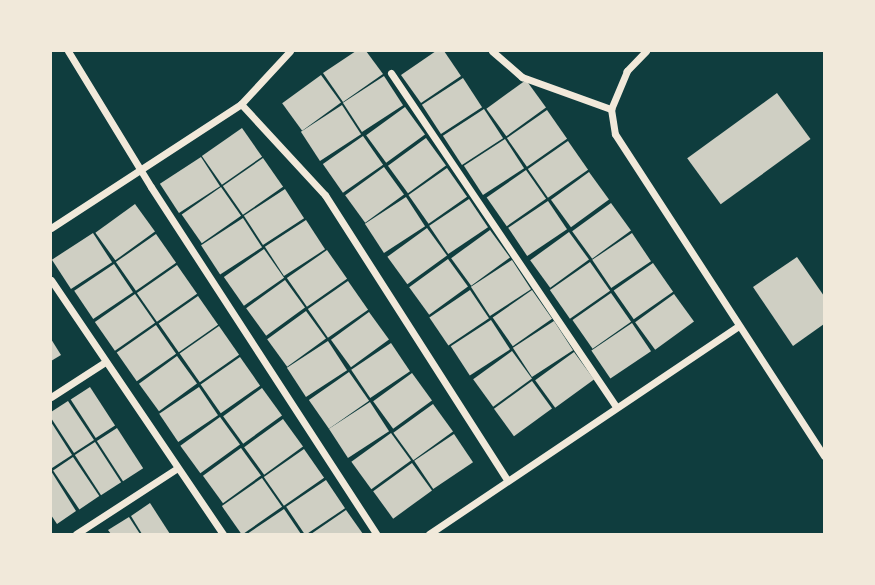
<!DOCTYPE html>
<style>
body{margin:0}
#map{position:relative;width:875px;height:585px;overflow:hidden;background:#0f3d3e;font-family:"IBM Plex Sans",sans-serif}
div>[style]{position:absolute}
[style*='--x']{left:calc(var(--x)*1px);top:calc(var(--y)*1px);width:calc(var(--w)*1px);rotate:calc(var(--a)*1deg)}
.building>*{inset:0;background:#cfcfc3;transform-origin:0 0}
.minor>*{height:7px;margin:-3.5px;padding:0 3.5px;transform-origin:3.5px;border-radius:3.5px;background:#f1e9da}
span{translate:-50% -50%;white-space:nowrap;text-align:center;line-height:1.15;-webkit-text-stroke:5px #f1e9da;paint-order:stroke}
.frame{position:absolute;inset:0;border:52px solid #f1e9da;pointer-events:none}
</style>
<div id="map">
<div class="building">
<div style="clip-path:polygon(356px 51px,366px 51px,383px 74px,343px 102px,323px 73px)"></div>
<div style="clip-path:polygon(436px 51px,444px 51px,461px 76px,421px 103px,401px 75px)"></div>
<div style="left:321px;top:75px;width:34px;height:48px;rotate:54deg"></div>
<div style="left:384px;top:76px;width:35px;height:49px;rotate:57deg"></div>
<div style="left:463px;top:78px;width:35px;height:49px;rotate:57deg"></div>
<div style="left:526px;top:80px;width:34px;height:49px;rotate:54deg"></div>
<div style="left:777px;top:93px;width:57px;height:111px;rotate:54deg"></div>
<div style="left:342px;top:105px;width:35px;height:49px;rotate:57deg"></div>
<div style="left:405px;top:107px;width:34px;height:48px;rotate:54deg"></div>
<div style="left:484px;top:109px;width:35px;height:49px;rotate:57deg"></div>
<div style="left:547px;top:110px;width:35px;height:49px;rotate:55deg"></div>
<div style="left:242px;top:128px;width:35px;height:49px;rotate:55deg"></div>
<div style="left:363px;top:136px;width:35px;height:49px;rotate:55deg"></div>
<div style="left:426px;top:138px;width:34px;height:47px;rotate:54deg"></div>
<div style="left:505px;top:139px;width:35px;height:49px;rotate:57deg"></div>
<div style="left:568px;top:141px;width:35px;height:49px;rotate:55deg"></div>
<div style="left:201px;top:157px;width:35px;height:49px;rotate:57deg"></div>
<div style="left:263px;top:158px;width:35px;height:49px;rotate:55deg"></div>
<div style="left:384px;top:167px;width:34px;height:48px;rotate:54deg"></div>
<div style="left:447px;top:168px;width:35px;height:47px;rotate:55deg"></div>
<div style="left:526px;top:170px;width:35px;height:48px;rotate:55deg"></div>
<div style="left:589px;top:172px;width:34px;height:47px;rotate:54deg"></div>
<div style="left:221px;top:187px;width:35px;height:48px;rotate:55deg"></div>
<div style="left:285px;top:189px;width:35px;height:49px;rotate:57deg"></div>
<div style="left:406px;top:197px;width:35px;height:49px;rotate:57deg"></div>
<div style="left:469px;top:199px;width:34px;height:48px;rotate:56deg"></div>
<div style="left:548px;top:201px;width:34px;height:48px;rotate:56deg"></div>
<div style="left:611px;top:203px;width:34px;height:48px;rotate:54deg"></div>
<div style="left:135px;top:204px;width:34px;height:49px;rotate:54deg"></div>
<div style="left:243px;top:218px;width:35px;height:50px;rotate:57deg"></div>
<div style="left:306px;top:220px;width:35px;height:49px;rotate:57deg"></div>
<div style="left:427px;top:228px;width:34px;height:49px;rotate:54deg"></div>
<div style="left:490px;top:230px;width:34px;height:48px;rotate:54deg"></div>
<div style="left:569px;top:232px;width:34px;height:48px;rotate:54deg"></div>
<div style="left:93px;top:233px;width:35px;height:49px;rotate:57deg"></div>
<div style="left:632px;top:233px;width:34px;height:48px;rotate:56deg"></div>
<div style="left:156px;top:234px;width:35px;height:49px;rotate:55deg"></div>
<div style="left:264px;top:249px;width:35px;height:49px;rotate:55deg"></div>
<div style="left:327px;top:250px;width:35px;height:49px;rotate:55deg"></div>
<div style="clip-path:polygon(797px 257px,824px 296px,824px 324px,793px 346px,753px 287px)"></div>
<div style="left:448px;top:259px;width:34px;height:48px;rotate:54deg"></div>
<div style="left:512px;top:260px;width:35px;height:49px;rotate:57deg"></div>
<div style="left:590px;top:262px;width:35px;height:49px;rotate:55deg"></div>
<div style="left:653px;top:263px;width:35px;height:48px;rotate:55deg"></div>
<div style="left:114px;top:264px;width:34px;height:48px;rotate:56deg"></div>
<div style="left:177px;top:265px;width:35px;height:49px;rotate:55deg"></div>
<div style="left:285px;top:280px;width:34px;height:48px;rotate:54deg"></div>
<div style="left:348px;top:281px;width:35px;height:49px;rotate:55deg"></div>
<div style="left:470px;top:290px;width:34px;height:49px;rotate:56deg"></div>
<div style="left:532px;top:290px;width:35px;height:48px;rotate:55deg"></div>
<div style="left:611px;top:293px;width:35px;height:47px;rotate:55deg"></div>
<div style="left:135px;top:294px;width:35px;height:49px;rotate:55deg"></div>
<div style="left:674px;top:294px;width:34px;height:48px;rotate:54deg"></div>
<div style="left:198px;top:296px;width:35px;height:48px;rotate:55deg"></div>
<div style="left:306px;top:311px;width:34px;height:48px;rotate:54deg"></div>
<div style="left:369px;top:312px;width:34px;height:47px;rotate:54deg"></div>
<div style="left:491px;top:320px;width:35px;height:48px;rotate:57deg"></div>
<div style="left:554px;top:321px;width:35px;height:49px;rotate:57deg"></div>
<div style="left:632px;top:323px;width:34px;height:49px;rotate:56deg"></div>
<div style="left:156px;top:325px;width:35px;height:48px;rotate:55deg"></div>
<div style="left:219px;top:326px;width:35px;height:48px;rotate:55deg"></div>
<div style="clip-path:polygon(51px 339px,61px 355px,51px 361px)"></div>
<div style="left:328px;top:341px;width:35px;height:49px;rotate:57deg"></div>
<div style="left:391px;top:343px;width:34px;height:48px;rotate:56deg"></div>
<div style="left:512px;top:351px;width:34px;height:48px;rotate:54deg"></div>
<div style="left:574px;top:352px;width:34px;height:48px;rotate:54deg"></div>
<div style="left:177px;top:356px;width:34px;height:47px;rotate:54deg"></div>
<div style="left:240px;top:357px;width:35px;height:48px;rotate:55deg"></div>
<div style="left:349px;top:372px;width:35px;height:49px;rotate:55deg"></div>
<div style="left:412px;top:373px;width:34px;height:48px;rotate:54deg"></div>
<div style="left:532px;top:381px;width:34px;height:47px;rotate:54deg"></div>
<div style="left:90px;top:387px;width:46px;height:23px;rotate:57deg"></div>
<div style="left:199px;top:387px;width:34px;height:48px;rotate:56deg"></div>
<div style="left:262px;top:388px;width:34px;height:48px;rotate:54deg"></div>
<div style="clip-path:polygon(68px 401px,94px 440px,74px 453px,51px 418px,51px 412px)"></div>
<div style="left:370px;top:402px;width:35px;height:49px;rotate:57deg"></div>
<div style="left:433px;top:404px;width:34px;height:49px;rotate:54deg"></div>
<div style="left:220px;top:417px;width:34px;height:49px;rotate:54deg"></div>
<div style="left:283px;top:419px;width:34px;height:48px;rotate:54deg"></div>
<div style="clip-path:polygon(51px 422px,72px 455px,52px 468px,51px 465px)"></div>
<div style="left:117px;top:428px;width:48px;height:24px;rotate:57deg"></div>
<div style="left:391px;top:433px;width:34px;height:49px;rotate:54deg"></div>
<div style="left:454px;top:434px;width:34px;height:48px;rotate:56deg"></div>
<div style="left:95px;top:442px;width:48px;height:24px;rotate:57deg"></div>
<div style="left:241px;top:448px;width:34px;height:47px;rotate:54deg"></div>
<div style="left:304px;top:449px;width:35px;height:49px;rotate:55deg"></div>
<div style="left:73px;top:457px;width:47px;height:24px;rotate:56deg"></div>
<div style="left:412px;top:463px;width:34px;height:48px;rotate:54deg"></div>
<div style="clip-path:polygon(51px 471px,76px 511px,57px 524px,51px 515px)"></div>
<div style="left:262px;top:478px;width:35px;height:49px;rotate:55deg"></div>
<div style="left:326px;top:480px;width:34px;height:48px;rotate:56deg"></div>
<div style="clip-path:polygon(150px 503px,170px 534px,142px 534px,131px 516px)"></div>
<div style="clip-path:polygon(284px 509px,301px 534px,247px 534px)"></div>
<div style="clip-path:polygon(346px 510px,363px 534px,311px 534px)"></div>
<div style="clip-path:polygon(129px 517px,140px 534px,111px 534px,108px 530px)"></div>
</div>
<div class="minor">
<div style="--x:68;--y:51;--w:159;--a:58.6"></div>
<div style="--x:151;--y:187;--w:414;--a:57"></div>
<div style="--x:492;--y:51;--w:40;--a:41"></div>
<div style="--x:522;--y:77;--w:95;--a:19.8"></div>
<div style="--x:646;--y:51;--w:28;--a:134"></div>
<div style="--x:627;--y:71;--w:41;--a:112.8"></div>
<div style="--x:611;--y:109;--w:25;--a:81"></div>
<div style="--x:615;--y:134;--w:384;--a:57"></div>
<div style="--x:391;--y:73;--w:402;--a:56"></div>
<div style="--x:241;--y:104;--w:124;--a:47.3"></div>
<div style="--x:325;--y:195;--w:338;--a:57.4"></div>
<div style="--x:51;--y:228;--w:227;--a:-33.1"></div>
<div style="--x:241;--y:104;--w:72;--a:-47.2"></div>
<div style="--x:51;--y:280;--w:307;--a:55.9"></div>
<div style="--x:51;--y:397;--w:64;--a:-32.9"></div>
<div style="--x:76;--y:534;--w:119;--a:-33"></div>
<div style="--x:429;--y:534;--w:372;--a:-33.9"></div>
</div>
<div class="frame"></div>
</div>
